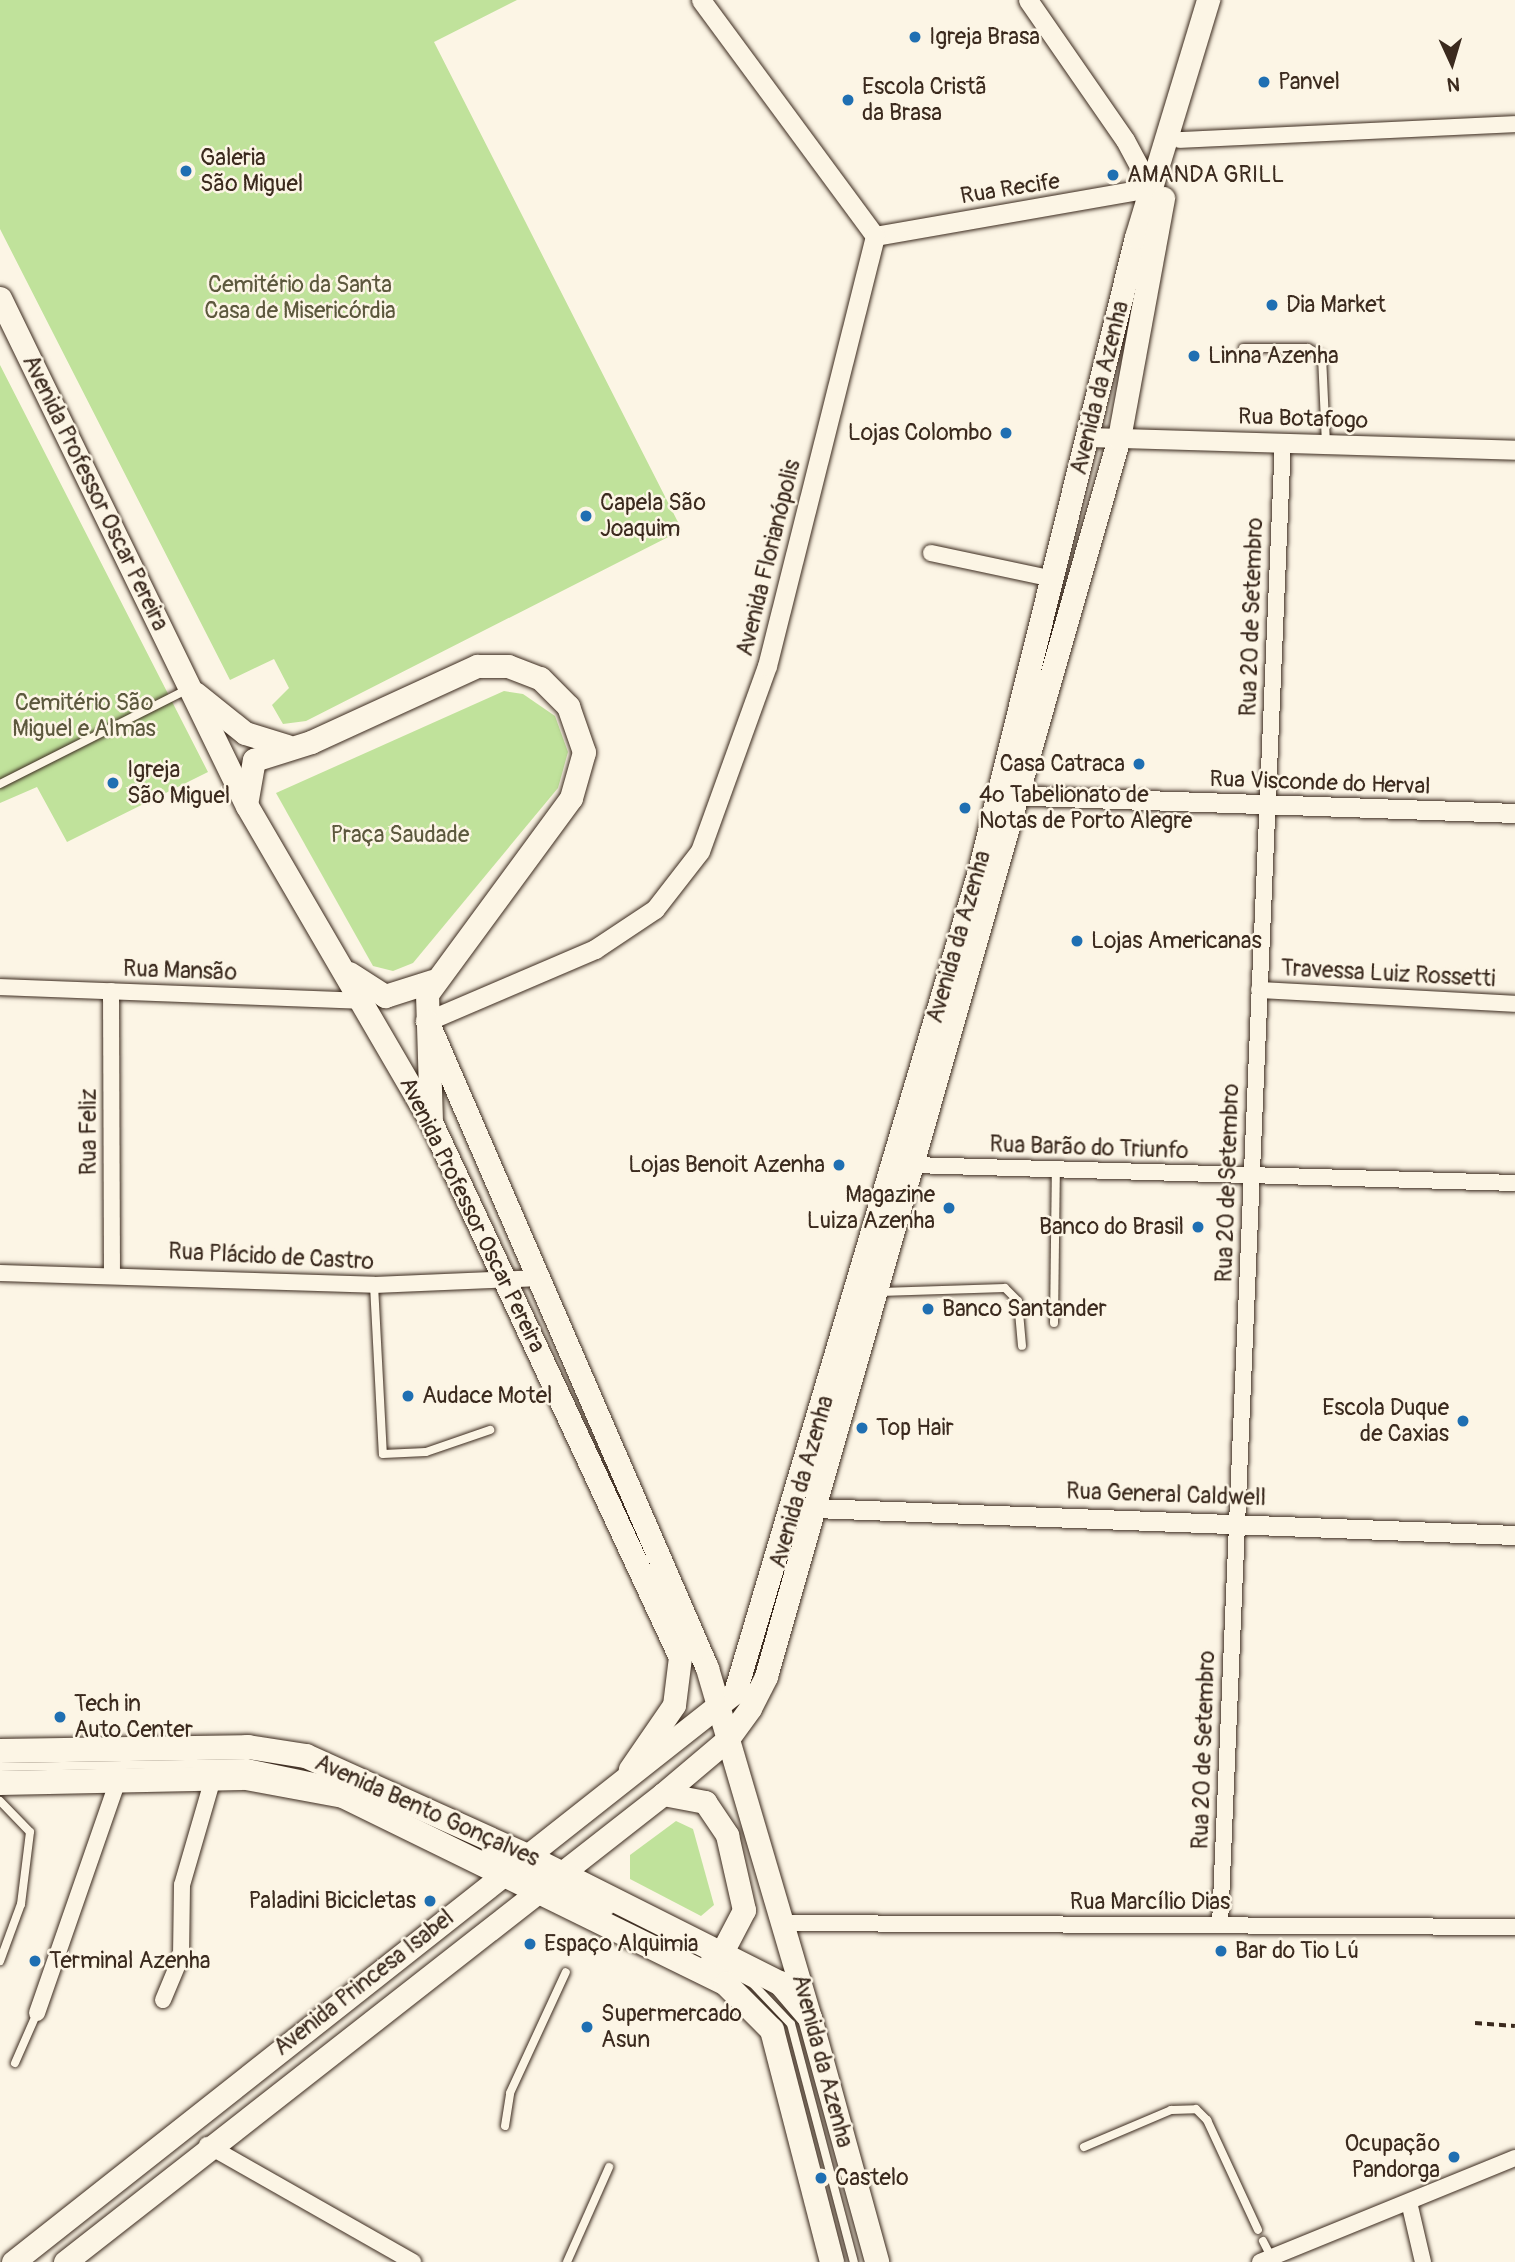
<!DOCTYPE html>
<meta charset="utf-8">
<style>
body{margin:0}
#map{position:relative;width:1515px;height:2262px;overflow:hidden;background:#fcf5e5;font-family:Pangolin,sans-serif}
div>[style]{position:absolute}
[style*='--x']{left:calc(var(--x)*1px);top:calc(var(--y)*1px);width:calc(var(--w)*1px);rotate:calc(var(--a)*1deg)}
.green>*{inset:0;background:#c0e29b}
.path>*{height:3.5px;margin-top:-1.75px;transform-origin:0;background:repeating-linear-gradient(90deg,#3b2a1e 0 7px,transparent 0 12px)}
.roads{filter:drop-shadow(0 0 2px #3b2a1e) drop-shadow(0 0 2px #3b2a1e)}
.service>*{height:8px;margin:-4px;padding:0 4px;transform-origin:4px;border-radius:4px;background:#fcf5e5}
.minor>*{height:16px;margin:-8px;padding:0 8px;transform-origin:8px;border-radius:8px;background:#fcf5e5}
.tertiary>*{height:19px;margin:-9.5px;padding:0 9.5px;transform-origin:9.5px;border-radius:9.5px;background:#fcf5e5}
.secondary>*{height:23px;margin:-11.5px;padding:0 11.5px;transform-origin:11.5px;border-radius:11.5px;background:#fcf5e5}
.primary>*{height:24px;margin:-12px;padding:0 12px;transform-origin:12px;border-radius:12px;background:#fcf5e5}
.dots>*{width:19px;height:19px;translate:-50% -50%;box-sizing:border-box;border:4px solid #fcf5e5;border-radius:50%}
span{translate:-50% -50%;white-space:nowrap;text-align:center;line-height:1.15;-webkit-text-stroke:5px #fcf5e5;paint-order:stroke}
.poi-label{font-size:23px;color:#3b2a1e}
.left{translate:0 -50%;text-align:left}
.right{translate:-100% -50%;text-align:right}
.street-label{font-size:23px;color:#3b2a1e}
.park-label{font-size:23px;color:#5c583d}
.north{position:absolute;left:1417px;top:28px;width:70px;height:70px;-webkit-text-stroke:5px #fcf5e5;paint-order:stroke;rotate:176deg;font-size:19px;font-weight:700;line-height:28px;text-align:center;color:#3b2a1e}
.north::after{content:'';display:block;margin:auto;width:24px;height:32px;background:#3b2a1e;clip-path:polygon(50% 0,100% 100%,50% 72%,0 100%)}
</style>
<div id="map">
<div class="green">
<div style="clip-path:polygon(0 0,517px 0,434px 42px,682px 530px,306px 721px,283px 724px,272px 705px,289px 688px,274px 659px,230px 680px,0 229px)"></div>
<div style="clip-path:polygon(0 365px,208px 772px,67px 842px,37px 787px,0 803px)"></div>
<div style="clip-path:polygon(504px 691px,523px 694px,555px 716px,568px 752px,558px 788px,413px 963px,393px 971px,373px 966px,276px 793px)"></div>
<div style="clip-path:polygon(676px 1821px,693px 1829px,714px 1905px,701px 1916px,630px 1879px,630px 1855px)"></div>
</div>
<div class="path">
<div style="--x:1475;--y:2023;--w:40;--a:4.3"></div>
</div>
<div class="roads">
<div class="service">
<div style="--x:1243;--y:348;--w:65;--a:0"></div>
<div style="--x:1308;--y:348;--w:16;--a:30"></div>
<div style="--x:1322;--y:356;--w:87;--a:87.4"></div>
<div style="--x:0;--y:784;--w:211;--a:-26.8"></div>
<div style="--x:374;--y:1285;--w:169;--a:87"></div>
<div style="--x:383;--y:1454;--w:43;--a:-2.7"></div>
<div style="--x:426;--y:1452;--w:68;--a:-19"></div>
<div style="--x:880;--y:1292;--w:125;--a:-1.8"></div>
<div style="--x:1005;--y:1288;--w:18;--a:45"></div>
<div style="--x:1018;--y:1301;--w:45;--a:84.9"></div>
<div style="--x:1054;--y:1323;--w:154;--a:-89.3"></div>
<div style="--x:0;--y:1767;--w:247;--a:-0.9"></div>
<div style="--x:247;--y:1763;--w:89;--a:11.7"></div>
<div style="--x:0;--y:1801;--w:43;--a:45.9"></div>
<div style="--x:30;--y:1832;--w:73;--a:97.1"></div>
<div style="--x:21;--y:1904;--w:61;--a:110.2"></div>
<div style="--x:486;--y:1851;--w:137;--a:26"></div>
<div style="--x:705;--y:1959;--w:54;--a:27.5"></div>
<div style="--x:753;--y:1984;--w:55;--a:46.5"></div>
<div style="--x:791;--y:2024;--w:246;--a:75.2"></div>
<div style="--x:15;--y:2063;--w:55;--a:-66.3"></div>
<div style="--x:505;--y:2126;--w:33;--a:-81"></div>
<div style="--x:510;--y:2093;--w:133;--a:-65.2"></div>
<div style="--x:1084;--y:2147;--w:95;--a:-23"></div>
<div style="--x:1171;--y:2110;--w:25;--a:-2"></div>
<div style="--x:1196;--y:2109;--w:16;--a:45"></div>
<div style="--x:1207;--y:2120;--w:121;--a:65.1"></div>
<div style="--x:1263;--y:2241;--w:18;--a:63"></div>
<div style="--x:567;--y:2262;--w:104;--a:-66.1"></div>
</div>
<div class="minor">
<div style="--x:1180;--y:140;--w:335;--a:-2.7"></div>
<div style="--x:931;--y:553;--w:125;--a:12"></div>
<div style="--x:0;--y:987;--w:358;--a:2.2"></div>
<div style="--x:1259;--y:990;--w:256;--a:3.1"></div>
<div style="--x:111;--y:991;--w:281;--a:89.8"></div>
<div style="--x:913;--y:1165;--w:602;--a:1.71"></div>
<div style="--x:0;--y:1273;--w:374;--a:1.8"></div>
<div style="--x:374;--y:1285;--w:166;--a:-2.4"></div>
<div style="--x:785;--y:1923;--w:730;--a:0.31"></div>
<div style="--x:1220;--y:1925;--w:1483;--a:-87.57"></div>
<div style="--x:163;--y:2000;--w:47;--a:-67.3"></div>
<div style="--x:181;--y:1957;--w:72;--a:-89.2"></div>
<div style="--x:182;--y:1885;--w:111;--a:-73.8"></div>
<div style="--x:37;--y:2013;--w:247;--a:-70.8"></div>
<div style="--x:207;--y:2145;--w:237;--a:29.6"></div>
<div style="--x:1409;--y:2202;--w:62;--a:76.9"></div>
<div style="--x:1260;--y:2262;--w:275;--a:-22.2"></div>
</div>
<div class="tertiary">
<div style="--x:701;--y:0;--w:293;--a:53.6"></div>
<div style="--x:1028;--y:0;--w:170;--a:55.3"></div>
<div style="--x:1125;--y:140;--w:64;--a:61.8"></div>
<div style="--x:875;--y:236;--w:280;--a:-9.9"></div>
<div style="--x:1089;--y:437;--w:426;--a:1.7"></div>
<div style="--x:1003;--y:795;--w:512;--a:2.01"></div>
<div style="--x:427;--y:1021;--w:183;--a:-23.2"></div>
<div style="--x:595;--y:949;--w:72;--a:-33.7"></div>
<div style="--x:655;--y:909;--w:73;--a:-52.2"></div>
<div style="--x:700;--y:851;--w:197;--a:-70.1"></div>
<div style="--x:767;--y:666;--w:443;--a:-75.9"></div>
<div style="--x:815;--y:1508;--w:701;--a:2.21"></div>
</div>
<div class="secondary">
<div style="--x:0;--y:298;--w:565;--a:64.07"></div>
<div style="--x:247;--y:806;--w:366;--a:59.8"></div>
<div style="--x:431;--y:1122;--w:590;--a:65.04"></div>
<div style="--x:680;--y:1657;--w:48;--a:97.1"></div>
<div style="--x:674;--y:1705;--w:78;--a:124.5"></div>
<div style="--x:195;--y:693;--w:64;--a:38.7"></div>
<div style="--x:245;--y:733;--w:44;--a:17.2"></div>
<div style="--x:247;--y:799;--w:40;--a:-80"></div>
<div style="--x:254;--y:760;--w:60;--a:-17.5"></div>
<div style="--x:311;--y:742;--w:183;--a:-24.6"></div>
<div style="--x:477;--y:666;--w:31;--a:0"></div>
<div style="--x:508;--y:666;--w:34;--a:21"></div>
<div style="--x:540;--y:678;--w:40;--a:45"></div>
<div style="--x:568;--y:706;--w:49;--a:70.8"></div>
<div style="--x:584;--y:752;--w:48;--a:105.8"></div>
<div style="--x:571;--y:798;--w:243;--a:126.3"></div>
<div style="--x:427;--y:994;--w:124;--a:88.2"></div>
<div style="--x:349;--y:973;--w:43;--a:32.6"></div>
<div style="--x:385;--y:996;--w:49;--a:-17.7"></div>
<div style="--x:427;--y:1021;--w:705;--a:66.6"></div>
<div style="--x:707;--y:1668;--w:365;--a:73.6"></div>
<div style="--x:663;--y:1794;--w:43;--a:10.8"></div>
<div style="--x:705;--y:1802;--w:40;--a:56"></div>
<div style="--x:727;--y:1835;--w:77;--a:77.2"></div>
<div style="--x:744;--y:1910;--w:47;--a:117.6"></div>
<div style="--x:13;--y:2262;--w:920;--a:-38.29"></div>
<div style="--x:735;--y:1692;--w:856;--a:-73.45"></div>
<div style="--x:979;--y:871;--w:653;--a:-76.09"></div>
<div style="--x:1136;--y:237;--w:248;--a:-73.1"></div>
<div style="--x:65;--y:2262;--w:759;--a:-38.05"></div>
<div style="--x:663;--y:1794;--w:84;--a:-40.2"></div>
<div style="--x:727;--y:1740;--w:39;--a:-54"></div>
<div style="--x:750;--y:1708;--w:36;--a:-63"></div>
<div style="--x:766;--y:1676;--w:1287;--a:-74.09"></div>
<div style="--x:1119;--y:438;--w:244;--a:-79.6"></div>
</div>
<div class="primary">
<div style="--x:0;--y:1751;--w:248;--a:-0.9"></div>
<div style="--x:248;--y:1747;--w:59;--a:8.8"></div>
<div style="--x:306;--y:1756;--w:243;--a:24.3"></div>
<div style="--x:527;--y:1856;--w:283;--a:26.7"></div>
<div style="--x:780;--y:1983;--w:46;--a:49.4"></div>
<div style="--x:810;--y:2018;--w:253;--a:74.6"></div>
<div style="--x:0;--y:1783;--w:246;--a:-1.2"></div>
<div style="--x:246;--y:1778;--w:99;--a:10.5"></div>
<div style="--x:343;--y:1796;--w:427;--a:26.1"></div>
<div style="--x:726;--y:1984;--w:65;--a:45"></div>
<div style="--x:772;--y:2030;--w:240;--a:75.5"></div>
</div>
</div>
<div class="dots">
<div style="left:915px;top:37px;background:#1f6fb2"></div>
<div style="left:1264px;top:82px;background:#1f6fb2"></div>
<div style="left:848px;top:100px;background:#1f6fb2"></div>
<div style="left:186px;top:171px;background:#1f6fb2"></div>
<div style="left:1113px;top:175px;background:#1f6fb2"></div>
<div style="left:1272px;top:305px;background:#1f6fb2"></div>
<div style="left:1194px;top:356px;background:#1f6fb2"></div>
<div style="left:1006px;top:433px;background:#1f6fb2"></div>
<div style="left:586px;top:516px;background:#1f6fb2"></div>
<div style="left:1139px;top:764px;background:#1f6fb2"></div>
<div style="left:113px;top:783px;background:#1f6fb2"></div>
<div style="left:965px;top:808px;background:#1f6fb2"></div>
<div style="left:1077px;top:941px;background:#1f6fb2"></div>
<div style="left:839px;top:1165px;background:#1f6fb2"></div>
<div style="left:949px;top:1208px;background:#1f6fb2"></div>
<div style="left:1198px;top:1227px;background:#1f6fb2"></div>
<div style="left:928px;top:1309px;background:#1f6fb2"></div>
<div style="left:408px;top:1396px;background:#1f6fb2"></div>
<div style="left:1463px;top:1421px;background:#1f6fb2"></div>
<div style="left:862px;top:1428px;background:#1f6fb2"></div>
<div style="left:60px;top:1717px;background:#1f6fb2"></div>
<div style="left:430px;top:1901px;background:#1f6fb2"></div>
<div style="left:530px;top:1944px;background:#1f6fb2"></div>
<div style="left:1221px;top:1951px;background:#1f6fb2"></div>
<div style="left:35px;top:1961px;background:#1f6fb2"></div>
<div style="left:587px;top:2027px;background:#1f6fb2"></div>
<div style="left:1454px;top:2157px;background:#1f6fb2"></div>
<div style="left:821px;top:2178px;background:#1f6fb2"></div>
</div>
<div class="poi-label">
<span class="left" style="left:929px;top:37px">Igreja Brasa</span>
<span class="left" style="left:1278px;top:82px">Panvel</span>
<span class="left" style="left:862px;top:100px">Escola Cristã<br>da Brasa</span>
<span class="left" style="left:200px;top:171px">Galeria<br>São Miguel</span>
<span class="left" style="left:1127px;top:175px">AMANDA GRILL</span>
<span class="left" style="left:1286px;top:305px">Dia Market</span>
<span class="left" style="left:1208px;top:356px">Linna Azenha</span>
<span class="right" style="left:992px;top:433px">Lojas Colombo</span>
<span class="left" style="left:600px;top:516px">Capela São<br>Joaquim</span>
<span class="right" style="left:1125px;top:764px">Casa Catraca</span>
<span class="left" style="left:127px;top:783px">Igreja<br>São Miguel</span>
<span class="left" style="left:979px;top:808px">4º Tabelionato de<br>Notas de Porto Alegre</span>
<span class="left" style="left:1091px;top:941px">Lojas Americanas</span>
<span class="right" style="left:825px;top:1165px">Lojas Benoit Azenha</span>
<span class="right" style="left:935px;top:1208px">Magazine<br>Luiza Azenha</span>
<span class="right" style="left:1184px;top:1227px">Banco do Brasil</span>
<span class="left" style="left:942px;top:1309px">Banco Santander</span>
<span class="left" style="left:422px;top:1396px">Audace Motel</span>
<span class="right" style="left:1449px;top:1421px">Escola Duque<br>de Caxias</span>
<span class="left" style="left:876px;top:1428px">Top Hair</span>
<span class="left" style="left:74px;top:1717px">Tech in<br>Auto Center</span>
<span class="right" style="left:416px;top:1901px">Paladini Bicicletas</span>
<span class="left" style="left:544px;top:1944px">Espaço Alquimia</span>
<span class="left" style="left:1235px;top:1951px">Bar do Tio Lú</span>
<span class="left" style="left:49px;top:1961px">Terminal Azenha</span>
<span class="left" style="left:601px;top:2027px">Supermercado<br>Asun</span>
<span class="right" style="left:1440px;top:2157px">Ocupação<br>Pandorga</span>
<span class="left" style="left:835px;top:2178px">Castelo</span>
</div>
<div class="street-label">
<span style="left:1010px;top:189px;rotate:-9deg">Rua Recife</span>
<span style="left:1100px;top:388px;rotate:-76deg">Avenida da Azenha</span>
<span style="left:1303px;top:419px;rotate:2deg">Rua Botafogo</span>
<span style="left:95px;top:493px;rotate:64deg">Avenida Professor Oscar Pereira</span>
<span style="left:769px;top:558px;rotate:-76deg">Avenida Florianópolis</span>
<span style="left:1252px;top:617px;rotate:-88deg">Rua 20 de Setembro</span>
<span style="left:1320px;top:783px;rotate:2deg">Rua Visconde do Herval</span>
<span style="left:959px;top:937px;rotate:-74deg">Avenida da Azenha</span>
<span style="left:180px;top:971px;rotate:2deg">Rua Mansão</span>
<span style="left:1388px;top:974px;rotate:3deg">Travessa Luiz Rossetti</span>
<span style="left:89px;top:1132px;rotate:-90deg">Rua Feliz</span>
<span style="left:1089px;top:1148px;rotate:2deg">Rua Barão do Triunfo</span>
<span style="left:1228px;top:1183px;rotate:-88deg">Rua 20 de Setembro</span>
<span style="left:472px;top:1215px;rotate:64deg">Avenida Professor Oscar Pereira</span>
<span style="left:271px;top:1257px;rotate:3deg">Rua Plácido de Castro</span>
<span style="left:802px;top:1482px;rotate:-74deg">Avenida da Azenha</span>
<span style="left:1166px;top:1495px;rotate:2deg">Rua General Caldwell</span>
<span style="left:1204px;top:1750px;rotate:-88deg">Rua 20 de Setembro</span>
<span style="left:427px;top:1811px;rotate:24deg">Avenida Bento Gonçalves</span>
<span style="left:1150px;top:1902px">Rua Marcílio Dias</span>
<span style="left:364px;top:1983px;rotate:-38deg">Avenida Princesa Isabel</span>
<span style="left:822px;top:2061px;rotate:75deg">Avenida da Azenha</span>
</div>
<div class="park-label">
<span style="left:300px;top:298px">Cemitério da Santa<br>Casa de Misericórdia</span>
<span style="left:84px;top:716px">Cemitério São<br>Miguel e Almas</span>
<span style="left:400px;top:835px">Praça Saudade</span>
</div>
<div class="north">N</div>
</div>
